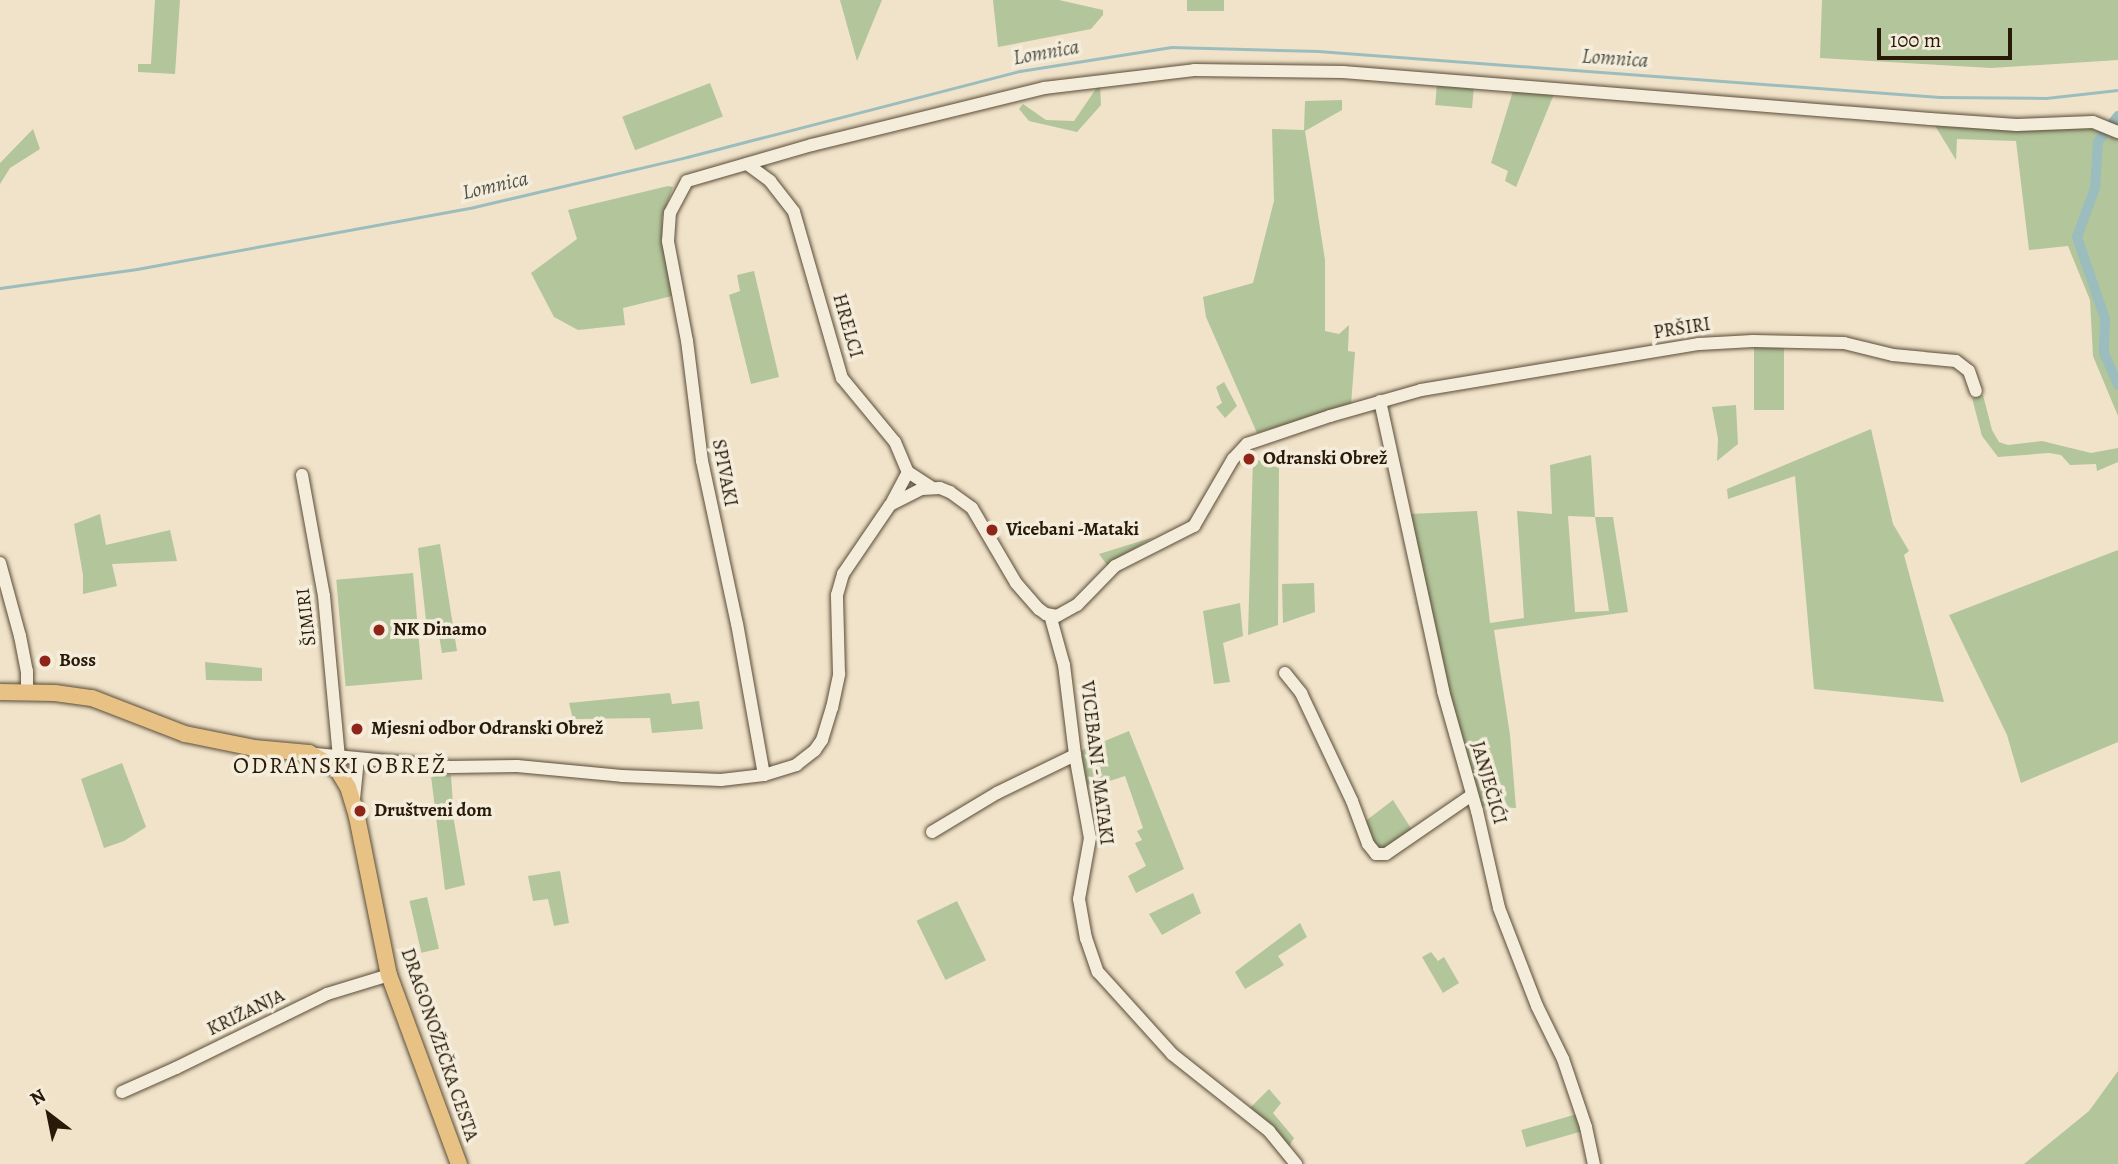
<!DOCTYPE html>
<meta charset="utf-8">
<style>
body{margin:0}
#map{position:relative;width:2118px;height:1164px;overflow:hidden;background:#f0e3c9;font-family:Alegreya,serif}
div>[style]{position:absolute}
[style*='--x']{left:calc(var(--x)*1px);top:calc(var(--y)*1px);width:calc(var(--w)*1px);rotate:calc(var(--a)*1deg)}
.green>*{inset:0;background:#b3c59b;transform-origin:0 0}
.stream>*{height:2.5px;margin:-1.25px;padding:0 1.25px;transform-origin:1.25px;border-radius:1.25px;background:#9cbdbd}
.canal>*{height:10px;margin:-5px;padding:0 5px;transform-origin:5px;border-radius:5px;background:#9cbdbd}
.roads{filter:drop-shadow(0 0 2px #5a4c38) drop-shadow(0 0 2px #5a4c38)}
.minor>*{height:12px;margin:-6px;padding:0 6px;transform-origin:6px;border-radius:6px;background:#f5eddc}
.major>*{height:16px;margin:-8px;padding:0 8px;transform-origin:8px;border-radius:8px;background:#e8c284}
.dots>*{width:19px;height:19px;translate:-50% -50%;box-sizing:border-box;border:4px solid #f5eddc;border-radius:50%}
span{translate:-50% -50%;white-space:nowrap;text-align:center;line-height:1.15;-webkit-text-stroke:7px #f5eddc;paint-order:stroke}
.street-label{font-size:19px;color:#281908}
.poi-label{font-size:19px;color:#281908;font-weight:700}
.left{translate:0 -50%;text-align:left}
.water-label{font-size:21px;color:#515247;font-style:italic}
.quarter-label{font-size:23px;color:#281908;letter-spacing:2px}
.north{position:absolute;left:14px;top:1080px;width:70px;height:70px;-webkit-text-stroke:5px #f5eddc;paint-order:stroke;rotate:328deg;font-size:19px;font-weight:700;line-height:28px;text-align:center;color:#281908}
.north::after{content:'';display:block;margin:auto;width:24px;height:32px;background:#281908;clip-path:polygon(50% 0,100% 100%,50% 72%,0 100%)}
.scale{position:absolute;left:1877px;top:28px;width:135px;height:32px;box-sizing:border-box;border:4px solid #281908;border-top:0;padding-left:9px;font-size:21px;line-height:24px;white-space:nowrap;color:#281908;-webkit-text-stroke:5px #f5eddc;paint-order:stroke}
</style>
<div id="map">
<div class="green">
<div style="clip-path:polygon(155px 0,180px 0,175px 74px,138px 72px,138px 64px,151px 64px)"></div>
<div style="clip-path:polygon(840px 0,882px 0,857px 61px)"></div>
<div style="clip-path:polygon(993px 0,1059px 0,1103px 10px,1103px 15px,1091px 29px,998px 47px)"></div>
<div style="left:1187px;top:0;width:37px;height:11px"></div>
<div style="clip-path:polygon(1822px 0,2118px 0,2118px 60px,1991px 68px,1820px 58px)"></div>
<div style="left:710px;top:83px;width:36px;height:94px;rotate:69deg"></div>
<div style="clip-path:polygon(1100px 83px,1101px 105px,1077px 132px,1029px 121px,1019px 109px,1023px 104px,1046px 120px,1074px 121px)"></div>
<div style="left:1437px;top:84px;width:37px;height:21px;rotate:5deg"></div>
<div style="clip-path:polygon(1513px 91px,1554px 94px,1516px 187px,1505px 181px,1508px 171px,1491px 163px)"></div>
<div style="clip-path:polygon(1342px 100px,1342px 110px,1305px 131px,1325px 260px,1325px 331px,1339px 334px,1349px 325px,1348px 351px,1355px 352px,1351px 405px,1257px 433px,1206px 317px,1203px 297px,1253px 283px,1274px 201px,1272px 129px,1304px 130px,1305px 101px)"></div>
<div style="clip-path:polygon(1934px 124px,2099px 127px,2118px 136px,2118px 416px,2093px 356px,2090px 300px,2068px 246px,2029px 250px,2016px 141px,1957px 139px,1956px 160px)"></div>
<div style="clip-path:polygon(33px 129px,40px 149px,10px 168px,0 184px,0 163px)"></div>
<div style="clip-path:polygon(668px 186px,673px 187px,662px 218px,663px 236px,676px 295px,623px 308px,625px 325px,578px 330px,554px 317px,531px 273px,577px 239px,568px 210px)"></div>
<div style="clip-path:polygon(754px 271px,779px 377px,751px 384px,729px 295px,740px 291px,737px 275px)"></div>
<div style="left:1754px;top:346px;width:30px;height:64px"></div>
<div style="clip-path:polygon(1224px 382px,1237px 406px,1225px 418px,1216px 407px,1222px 403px,1216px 387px)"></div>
<div style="clip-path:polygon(1983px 395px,1992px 430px,1999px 442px,2008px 445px,2042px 441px,2091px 453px,2118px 448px,2118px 462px,2097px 471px,2096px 464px,2070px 465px,2061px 455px,2049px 453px,1998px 457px,1982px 436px,1972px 398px)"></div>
<div style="clip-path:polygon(1736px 405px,1738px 444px,1717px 461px,1718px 439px,1712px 407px)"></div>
<div style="clip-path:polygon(1871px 429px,1893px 524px,1909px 551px,1904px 555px,1944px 702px,1814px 689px,1795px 476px,1728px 499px,1727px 489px)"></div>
<div style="clip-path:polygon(evenodd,1591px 455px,1595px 517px,1613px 517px,1628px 612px,1494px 630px,1510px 735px,1516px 808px,1479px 806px,1454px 724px,1409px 514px,1477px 511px,1490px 623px,1524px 618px,1517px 511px,1552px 514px,1550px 465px,1591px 455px,1568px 516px,1595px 517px,1609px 611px,1575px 612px,1568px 516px)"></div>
<div style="clip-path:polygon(1253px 458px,1279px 468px,1278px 625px,1248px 635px)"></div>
<div style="clip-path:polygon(100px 514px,106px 545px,170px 530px,177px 561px,112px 564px,117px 586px,83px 594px,83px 575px,74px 524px)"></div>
<div style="clip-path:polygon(1154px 537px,1107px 565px,1099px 554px)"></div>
<div style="clip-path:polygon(440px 544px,457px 651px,442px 653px,436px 619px,426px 620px,418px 548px)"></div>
<div style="clip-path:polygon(2118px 550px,2118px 742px,2021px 783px,2007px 735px,1949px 615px)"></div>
<div style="left:413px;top:573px;width:107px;height:77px;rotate:85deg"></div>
<div style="clip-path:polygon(1314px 583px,1315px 612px,1283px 623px,1282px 584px)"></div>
<div style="clip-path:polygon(1240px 603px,1243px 636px,1223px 643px,1230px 682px,1214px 684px,1203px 611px)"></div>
<div style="clip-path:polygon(205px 662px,262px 668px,262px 681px,206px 680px)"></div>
<div style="clip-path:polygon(670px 693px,672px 704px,699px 701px,703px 729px,652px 733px,650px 718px,573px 719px,569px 703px)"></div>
<div style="clip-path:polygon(1129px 731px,1184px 869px,1136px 893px,1128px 876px,1146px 866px,1135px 843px,1142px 840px,1137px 831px,1143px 828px,1125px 776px,1085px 789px,1078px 752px)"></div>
<div style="clip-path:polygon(122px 763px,146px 827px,124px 841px,104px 848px,81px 779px)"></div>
<div style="clip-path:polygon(451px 775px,454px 821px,465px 885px,445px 890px,431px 776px)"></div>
<div style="clip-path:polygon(1393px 800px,1412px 830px,1378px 852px,1363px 823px)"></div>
<div style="clip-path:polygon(560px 871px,569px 923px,554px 926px,548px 899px,533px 901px,528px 876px)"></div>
<div style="clip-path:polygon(1193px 893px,1201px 913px,1162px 935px,1149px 914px)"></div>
<div style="left:427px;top:897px;width:53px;height:18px;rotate:77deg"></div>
<div style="left:957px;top:901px;width:66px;height:45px;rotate:64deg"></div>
<div style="clip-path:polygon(1300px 923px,1307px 937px,1278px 956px,1284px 965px,1245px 989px,1235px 972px)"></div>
<div style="clip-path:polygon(1431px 952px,1438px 961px,1444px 957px,1459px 983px,1443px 993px,1422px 957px)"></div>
<div style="clip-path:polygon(2118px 1071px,2118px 1164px,2024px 1164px,2089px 1111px)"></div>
<div style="clip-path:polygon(1269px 1089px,1281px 1103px,1273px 1113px,1294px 1138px,1289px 1146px,1248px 1110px)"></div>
<div style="left:1577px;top:1114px;width:18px;height:58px;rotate:74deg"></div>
</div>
<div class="stream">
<div style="--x:0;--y:288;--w:138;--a:-7.9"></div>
<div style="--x:137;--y:269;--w:343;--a:-10.4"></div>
<div style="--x:474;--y:207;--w:219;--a:-13.2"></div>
<div style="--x:687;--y:157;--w:344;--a:-14.5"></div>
<div style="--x:1020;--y:71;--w:153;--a:-9"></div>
<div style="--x:1171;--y:47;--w:147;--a:1.6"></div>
<div style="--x:1318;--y:51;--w:623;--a:4.24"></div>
<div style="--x:1939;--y:97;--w:107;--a:0.5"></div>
<div style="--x:2046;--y:98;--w:72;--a:-6.3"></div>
</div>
<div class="canal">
<div style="--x:2118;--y:116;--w:33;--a:128"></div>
<div style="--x:2098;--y:142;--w:46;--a:93.7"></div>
<div style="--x:2095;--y:188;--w:52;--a:110.2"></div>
<div style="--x:2077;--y:237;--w:87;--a:71.1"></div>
<div style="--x:2105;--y:319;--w:34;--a:92"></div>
<div style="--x:2104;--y:353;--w:35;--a:66"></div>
</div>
<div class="roads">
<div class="minor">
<div style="--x:747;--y:164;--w:29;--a:36"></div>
<div style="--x:770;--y:181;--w:39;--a:52"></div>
<div style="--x:794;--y:212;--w:173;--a:73.9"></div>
<div style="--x:842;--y:378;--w:83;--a:50.4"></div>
<div style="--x:895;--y:442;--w:33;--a:67"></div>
<div style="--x:908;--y:472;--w:27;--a:33"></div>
<div style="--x:1380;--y:401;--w:297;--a:77.7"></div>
<div style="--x:1443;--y:691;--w:125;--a:74.2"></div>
<div style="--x:1477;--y:811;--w:99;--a:77.2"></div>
<div style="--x:1499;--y:908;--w:105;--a:68.8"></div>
<div style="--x:1537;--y:1006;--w:59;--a:63.9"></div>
<div style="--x:1563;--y:1059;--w:72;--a:71.3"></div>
<div style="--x:1586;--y:1127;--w:38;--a:78"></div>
<div style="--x:302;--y:475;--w:123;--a:79.7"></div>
<div style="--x:324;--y:596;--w:162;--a:84.7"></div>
<div style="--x:892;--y:502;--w:34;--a:-62"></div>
<div style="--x:0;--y:563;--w:76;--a:74.7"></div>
<div style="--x:20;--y:636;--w:36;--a:79"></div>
<div style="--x:27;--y:671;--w:21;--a:90"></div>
<div style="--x:1050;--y:615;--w:52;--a:74.4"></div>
<div style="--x:1064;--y:665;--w:91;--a:83"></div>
<div style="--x:1075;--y:755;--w:84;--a:79.8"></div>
<div style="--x:1090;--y:838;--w:62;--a:100.2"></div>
<div style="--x:1079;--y:899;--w:40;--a:80"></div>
<div style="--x:1086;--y:938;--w:36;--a:71"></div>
<div style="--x:1098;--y:972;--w:110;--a:47.9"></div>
<div style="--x:1172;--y:1054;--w:124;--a:38.4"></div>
<div style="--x:1269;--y:1131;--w:43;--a:50.7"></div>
<div style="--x:1285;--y:673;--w:26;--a:51"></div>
<div style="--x:1301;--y:693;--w:119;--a:64.7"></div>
<div style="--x:1352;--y:801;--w:46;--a:69.6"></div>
<div style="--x:1368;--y:844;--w:13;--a:51"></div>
<div style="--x:1376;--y:854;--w:10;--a:0"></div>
<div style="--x:1386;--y:854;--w:104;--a:-34.5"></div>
<div style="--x:315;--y:754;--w:136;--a:5.5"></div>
<div style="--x:450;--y:767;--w:67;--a:-0.9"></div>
<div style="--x:517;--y:766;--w:105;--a:5.4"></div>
<div style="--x:622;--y:776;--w:99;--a:2.3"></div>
<div style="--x:721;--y:780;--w:43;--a:-6.6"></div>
<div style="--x:764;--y:775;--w:34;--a:-17"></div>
<div style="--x:796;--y:765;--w:24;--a:-38"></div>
<div style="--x:815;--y:750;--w:12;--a:-55"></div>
<div style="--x:822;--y:740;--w:34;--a:-73"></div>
<div style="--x:832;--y:708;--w:35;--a:-78"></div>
<div style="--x:839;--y:674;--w:79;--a:-91.5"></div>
<div style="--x:837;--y:595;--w:22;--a:-74"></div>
<div style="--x:843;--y:574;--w:83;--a:-55.7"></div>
<div style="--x:890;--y:505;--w:36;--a:-27"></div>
<div style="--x:922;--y:489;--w:18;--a:-3"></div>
<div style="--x:940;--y:488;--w:11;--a:22"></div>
<div style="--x:950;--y:492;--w:27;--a:36"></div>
<div style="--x:972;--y:508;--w:87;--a:59.6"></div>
<div style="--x:1016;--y:583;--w:35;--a:49"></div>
<div style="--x:1039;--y:609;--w:9;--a:36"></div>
<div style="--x:1046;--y:614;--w:11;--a:10"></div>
<div style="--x:1057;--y:616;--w:23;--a:-29"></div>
<div style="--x:1077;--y:605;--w:54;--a:-45.7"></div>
<div style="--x:1115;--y:566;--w:89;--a:-26.9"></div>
<div style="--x:1194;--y:526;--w:78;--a:-59.8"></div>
<div style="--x:1233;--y:459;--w:21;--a:-47"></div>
<div style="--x:1247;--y:444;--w:88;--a:-18.6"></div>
<div style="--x:1330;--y:416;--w:95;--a:-15.9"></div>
<div style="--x:1421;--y:390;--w:282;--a:-9.4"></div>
<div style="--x:1699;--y:344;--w:54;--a:-3.2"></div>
<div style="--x:1753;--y:341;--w:91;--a:1.3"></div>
<div style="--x:1844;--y:343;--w:50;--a:13.8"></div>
<div style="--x:1893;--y:355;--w:63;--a:5.4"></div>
<div style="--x:1956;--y:361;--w:16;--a:38"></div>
<div style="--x:1969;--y:371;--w:21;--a:71"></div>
<div style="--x:764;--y:775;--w:153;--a:-100.1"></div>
<div style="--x:737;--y:624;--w:167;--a:-102.1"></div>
<div style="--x:702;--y:461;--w:121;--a:-97.1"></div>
<div style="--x:687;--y:341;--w:102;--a:-100.8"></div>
<div style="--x:668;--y:241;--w:28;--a:-86"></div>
<div style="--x:670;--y:213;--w:36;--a:-62"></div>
<div style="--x:687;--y:181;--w:130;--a:-16.1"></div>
<div style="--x:812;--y:145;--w:239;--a:-13.8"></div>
<div style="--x:1044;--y:88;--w:151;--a:-6.8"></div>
<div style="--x:1194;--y:70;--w:149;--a:0.8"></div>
<div style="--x:1343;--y:72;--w:589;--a:4.58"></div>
<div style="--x:1930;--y:119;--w:87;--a:3.9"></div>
<div style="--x:2017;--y:125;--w:76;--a:-2.3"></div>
<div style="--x:2093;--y:122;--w:27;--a:22"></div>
<div style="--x:354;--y:799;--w:40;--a:-84.3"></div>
<div style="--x:932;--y:832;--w:76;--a:-31"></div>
<div style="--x:997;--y:793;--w:87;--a:-26"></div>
<div style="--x:122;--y:1092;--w:59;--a:-24"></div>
<div style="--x:176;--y:1068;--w:168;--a:-26.1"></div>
<div style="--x:327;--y:994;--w:65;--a:-17"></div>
</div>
<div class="major">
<div style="--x:0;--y:692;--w:55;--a:1"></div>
<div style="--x:55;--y:693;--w:37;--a:8"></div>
<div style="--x:92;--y:698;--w:100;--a:21.2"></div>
<div style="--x:185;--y:734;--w:70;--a:11.5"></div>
<div style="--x:254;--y:748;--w:55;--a:5.2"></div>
<div style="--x:309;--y:753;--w:32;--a:30"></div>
<div style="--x:337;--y:769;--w:21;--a:59"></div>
<div style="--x:348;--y:787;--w:31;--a:73"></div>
<div style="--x:357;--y:817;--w:161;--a:78.6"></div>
<div style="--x:389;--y:975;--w:202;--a:69.7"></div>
</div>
</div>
<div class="dots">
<div style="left:1249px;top:459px;background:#8f2418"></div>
<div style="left:992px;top:530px;background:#8f2418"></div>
<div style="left:379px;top:630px;background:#8f2418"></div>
<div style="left:45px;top:661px;background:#8f2418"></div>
<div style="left:357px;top:729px;background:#8f2418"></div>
<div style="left:360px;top:811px;background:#8f2418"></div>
</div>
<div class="street-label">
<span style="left:847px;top:326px;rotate:74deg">HRELCI</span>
<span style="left:1682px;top:329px;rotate:-9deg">PRŠIRI</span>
<span style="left:724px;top:473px;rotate:79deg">SPIVAKI</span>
<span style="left:307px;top:617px;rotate:-97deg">ŠIMIRI</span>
<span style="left:1096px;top:763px;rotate:83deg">VICEBANI - MATAKI</span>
<span style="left:1488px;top:783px;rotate:74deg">JANJEČIĆI</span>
<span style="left:246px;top:1013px;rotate:-26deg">KRIŽANJA</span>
<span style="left:439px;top:1045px;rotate:71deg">DRAGONOŽEČKA CESTA</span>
</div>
<div class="poi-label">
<span class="left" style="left:1263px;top:459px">Odranski Obrež</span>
<span class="left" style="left:1006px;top:530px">Vicebani -Mataki</span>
<span class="left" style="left:393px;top:630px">NK Dinamo</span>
<span class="left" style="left:59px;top:661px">Boss</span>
<span class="left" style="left:371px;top:729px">Mjesni odbor Odranski Obrež</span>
<span class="left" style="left:374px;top:811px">Društveni dom</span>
</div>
<div class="water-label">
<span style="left:1046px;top:52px;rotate:-10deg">Lomnica</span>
<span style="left:1615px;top:58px;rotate:4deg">Lomnica</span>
<span style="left:495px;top:185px;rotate:-13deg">Lomnica</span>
</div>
<div class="quarter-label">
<span style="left:340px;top:766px">ODRANSKI OBREŽ</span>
</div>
<div class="north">N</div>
<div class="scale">100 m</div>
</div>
